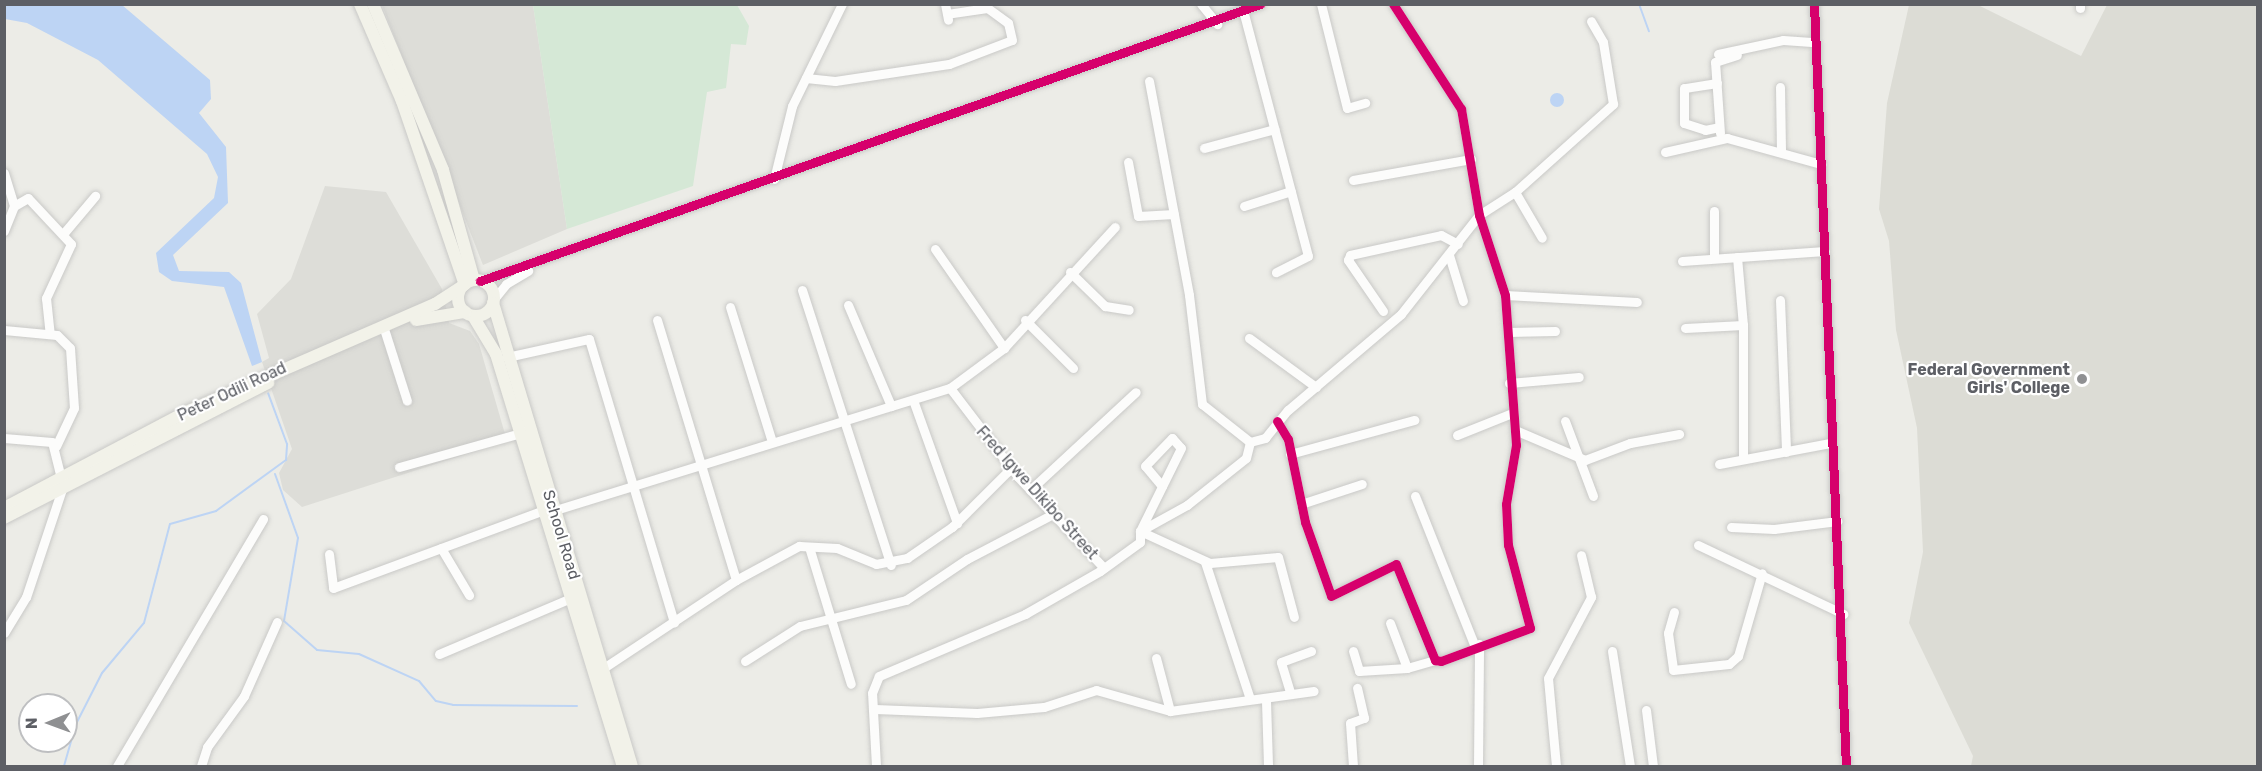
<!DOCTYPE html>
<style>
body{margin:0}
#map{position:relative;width:2262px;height:771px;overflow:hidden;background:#ecece7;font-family:Rubik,sans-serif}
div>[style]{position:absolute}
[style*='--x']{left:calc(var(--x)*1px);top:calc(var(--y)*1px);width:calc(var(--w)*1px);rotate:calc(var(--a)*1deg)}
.industrial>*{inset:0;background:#ddddd8}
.education>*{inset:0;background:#dcdcd5}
.green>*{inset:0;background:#d5e8d6}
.water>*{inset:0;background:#bdd4f4}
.round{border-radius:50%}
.stream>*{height:2px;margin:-1px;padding:0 1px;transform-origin:1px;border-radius:1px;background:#bdd4f4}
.roads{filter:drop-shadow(0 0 2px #c9c9c7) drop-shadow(0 0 2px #c9c9c7)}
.minor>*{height:9px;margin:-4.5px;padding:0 4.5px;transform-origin:4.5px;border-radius:4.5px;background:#fcfcfb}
.major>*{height:12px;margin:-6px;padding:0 6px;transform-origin:6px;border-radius:6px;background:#f2f2e9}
.major>.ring{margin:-6px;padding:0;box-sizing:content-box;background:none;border:12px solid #f2f2e9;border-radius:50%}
.cycleway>*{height:9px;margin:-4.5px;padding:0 4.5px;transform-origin:4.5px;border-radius:4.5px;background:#d6006c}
.dots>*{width:16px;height:16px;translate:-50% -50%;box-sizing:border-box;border:3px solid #fff;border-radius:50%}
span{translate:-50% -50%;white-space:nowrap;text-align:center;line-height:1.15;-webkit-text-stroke:4.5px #fff;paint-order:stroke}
.poi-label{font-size:16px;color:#5d5f65;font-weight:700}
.right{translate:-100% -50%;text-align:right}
.street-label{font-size:16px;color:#5d5f65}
.frame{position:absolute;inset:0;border:6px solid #5d5f65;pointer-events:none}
.north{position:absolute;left:18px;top:693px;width:60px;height:60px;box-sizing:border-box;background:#fff;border:2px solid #bebfc1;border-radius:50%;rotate:269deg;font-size:16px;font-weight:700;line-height:24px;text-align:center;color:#5d5f65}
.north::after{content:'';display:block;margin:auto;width:21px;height:27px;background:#8f9092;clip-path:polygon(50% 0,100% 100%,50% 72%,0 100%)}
</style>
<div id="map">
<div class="industrial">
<div style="clip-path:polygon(382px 5px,533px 5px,567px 229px,483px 265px)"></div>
<div style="clip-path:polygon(325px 186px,386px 192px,442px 289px,449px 323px,470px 331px,479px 344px,507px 441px,302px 507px,283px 490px,279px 473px,292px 449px,262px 362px,269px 358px,257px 314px,291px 279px)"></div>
</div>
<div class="education">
<div style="clip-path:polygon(1909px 5px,1978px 5px,2081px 56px,2107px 5px,2257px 5px,2257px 766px,1971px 766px,1973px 756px,1909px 623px,1923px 552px,1917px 428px,1896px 330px,1889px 241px,1879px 209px,1887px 103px)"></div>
</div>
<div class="green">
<div style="clip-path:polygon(533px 5px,737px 5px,749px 26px,746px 45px,731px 44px,726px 88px,707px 92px,693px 186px,567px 229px)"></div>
</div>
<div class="water">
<div style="clip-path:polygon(5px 4px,122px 5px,210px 80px,211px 99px,199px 113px,226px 147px,228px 203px,173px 255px,179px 271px,229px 272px,241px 283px,262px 362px,252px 366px,224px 287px,172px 281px,159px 272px,156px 253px,214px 198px,218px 177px,207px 154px,98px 60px,27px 23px,5px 19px)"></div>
<div class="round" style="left:1550px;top:93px;width:14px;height:14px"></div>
</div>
<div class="stream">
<div style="--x:1639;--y:4;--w:29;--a:70"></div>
<div style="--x:275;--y:474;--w:68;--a:70.2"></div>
<div style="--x:298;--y:538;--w:84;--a:99.6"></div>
<div style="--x:284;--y:621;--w:44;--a:41.3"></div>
<div style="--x:317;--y:650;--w:42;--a:5.4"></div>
<div style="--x:359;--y:654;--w:66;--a:24.2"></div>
<div style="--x:419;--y:681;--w:26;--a:50"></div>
<div style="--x:436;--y:701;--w:17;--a:13"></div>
<div style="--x:453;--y:705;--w:124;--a:0.5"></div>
<div style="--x:64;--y:766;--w:44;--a:-74.1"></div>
<div style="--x:76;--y:724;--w:57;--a:-63"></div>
<div style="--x:102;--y:673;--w:65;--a:-50"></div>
<div style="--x:144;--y:623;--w:102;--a:-75.3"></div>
<div style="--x:170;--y:524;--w:48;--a:-15.8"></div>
<div style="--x:216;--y:511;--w:87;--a:-36.1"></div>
<div style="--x:286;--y:460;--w:16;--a:-86"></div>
<div style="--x:287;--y:444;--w:54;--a:-110.4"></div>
</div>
<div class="roads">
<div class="minor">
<div style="--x:945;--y:4;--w:16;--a:79"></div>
<div style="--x:1201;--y:4;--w:26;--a:51"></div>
<div style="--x:1321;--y:4;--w:107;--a:76"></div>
<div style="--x:1347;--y:108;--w:19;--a:-16"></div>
<div style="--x:1814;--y:4;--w:763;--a:87.6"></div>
<div style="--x:2080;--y:4;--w:4;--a:90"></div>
<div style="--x:1244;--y:14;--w:250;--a:75.2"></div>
<div style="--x:1308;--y:256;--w:36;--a:153"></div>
<div style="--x:1718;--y:54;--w:66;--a:-12.2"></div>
<div style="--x:1783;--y:40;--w:32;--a:4"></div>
<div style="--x:806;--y:78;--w:29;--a:6"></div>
<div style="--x:835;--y:81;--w:115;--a:-8.5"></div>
<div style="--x:949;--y:64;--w:67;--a:-20.9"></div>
<div style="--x:1012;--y:40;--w:17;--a:-103"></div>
<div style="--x:1008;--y:23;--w:26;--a:-144"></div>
<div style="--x:987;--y:8;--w:40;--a:171.5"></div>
<div style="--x:1149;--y:81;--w:218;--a:79.4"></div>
<div style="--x:1189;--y:295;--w:110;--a:83.2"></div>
<div style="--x:1202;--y:404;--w:61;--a:38.4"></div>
<div style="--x:1717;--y:83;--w:33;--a:171"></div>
<div style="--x:1684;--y:88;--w:35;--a:90"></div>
<div style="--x:1684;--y:123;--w:22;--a:18"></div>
<div style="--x:1705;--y:130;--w:14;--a:-12"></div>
<div style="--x:1780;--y:87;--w:63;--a:89.1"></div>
<div style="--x:1720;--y:133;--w:71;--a:-94"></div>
<div style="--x:1715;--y:62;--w:23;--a:-18"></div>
<div style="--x:1204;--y:148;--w:73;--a:-15"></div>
<div style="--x:1665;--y:152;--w:64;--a:-12.7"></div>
<div style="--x:1727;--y:138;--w:98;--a:15.5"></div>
<div style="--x:1128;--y:162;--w:55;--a:79.5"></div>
<div style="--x:1138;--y:216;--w:36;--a:-3"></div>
<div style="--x:4;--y:173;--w:34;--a:73"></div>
<div style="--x:14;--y:206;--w:27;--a:112"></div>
<div style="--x:774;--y:179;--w:75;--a:-76.1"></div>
<div style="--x:792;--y:106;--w:114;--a:-63.9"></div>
<div style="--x:1353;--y:180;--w:120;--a:-10.1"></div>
<div style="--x:1515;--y:192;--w:53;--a:59.6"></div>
<div style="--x:14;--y:206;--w:16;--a:-30"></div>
<div style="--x:28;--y:198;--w:63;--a:46.9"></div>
<div style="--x:71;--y:244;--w:60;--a:114.8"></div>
<div style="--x:46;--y:298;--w:36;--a:84"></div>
<div style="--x:1244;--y:206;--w:49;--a:-17.7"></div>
<div style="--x:1714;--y:211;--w:47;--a:90"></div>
<div style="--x:63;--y:234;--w:50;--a:-49.9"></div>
<div style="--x:935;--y:249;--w:121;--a:55.1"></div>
<div style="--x:1449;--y:255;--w:48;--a:73.1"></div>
<div style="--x:1737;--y:257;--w:68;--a:85"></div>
<div style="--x:1743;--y:325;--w:133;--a:90"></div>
<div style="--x:1682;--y:261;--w:143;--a:-4"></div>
<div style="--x:1070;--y:272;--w:49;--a:44.2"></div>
<div style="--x:1105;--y:306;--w:24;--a:9"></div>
<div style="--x:480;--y:281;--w:828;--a:-19.55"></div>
<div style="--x:802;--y:290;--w:289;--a:72.1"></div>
<div style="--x:1505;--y:295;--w:132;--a:3"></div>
<div style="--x:494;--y:299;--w:19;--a:-51"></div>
<div style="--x:506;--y:284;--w:26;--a:-31"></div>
<div style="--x:1780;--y:300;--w:152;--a:87.7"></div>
<div style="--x:848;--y:305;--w:110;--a:66.9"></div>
<div style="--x:730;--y:307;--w:141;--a:72.7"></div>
<div style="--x:1383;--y:311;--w:62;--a:-124.5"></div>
<div style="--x:1348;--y:260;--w:5;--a:-68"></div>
<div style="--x:1350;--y:255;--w:93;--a:-12.4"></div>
<div style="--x:1441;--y:235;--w:19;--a:28"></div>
<div style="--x:657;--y:320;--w:272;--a:73.1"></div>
<div style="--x:1025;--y:320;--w:68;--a:45"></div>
<div style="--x:1685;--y:328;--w:58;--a:-3"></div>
<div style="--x:4;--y:330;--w:53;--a:5.4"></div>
<div style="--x:57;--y:335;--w:18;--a:45"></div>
<div style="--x:70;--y:348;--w:60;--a:86.2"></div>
<div style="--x:74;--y:408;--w:42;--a:115.3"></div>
<div style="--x:385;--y:332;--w:72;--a:72.3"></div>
<div style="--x:1508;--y:332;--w:47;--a:-1.2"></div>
<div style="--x:1249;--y:338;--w:83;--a:36.2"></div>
<div style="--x:507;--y:357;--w:84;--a:-12.4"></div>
<div style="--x:589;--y:339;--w:296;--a:73.3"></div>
<div style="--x:1509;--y:383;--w:70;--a:-4.9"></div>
<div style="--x:950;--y:388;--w:112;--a:52.6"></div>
<div style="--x:1018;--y:477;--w:125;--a:46.6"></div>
<div style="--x:913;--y:400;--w:131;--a:70.3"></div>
<div style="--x:1277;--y:421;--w:21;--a:59"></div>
<div style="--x:1288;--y:439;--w:85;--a:78.4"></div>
<div style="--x:1305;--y:522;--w:78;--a:70.6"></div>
<div style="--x:1331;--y:596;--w:72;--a:-26.2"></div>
<div style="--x:1396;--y:564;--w:104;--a:67.9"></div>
<div style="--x:1435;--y:660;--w:6;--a:9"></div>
<div style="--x:1441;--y:661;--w:95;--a:-20.3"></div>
<div style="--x:1530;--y:628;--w:86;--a:-104.8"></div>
<div style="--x:1508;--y:545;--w:41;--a:-92.8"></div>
<div style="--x:1506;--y:504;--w:60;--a:-80.4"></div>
<div style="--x:1516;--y:445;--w:150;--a:-94.2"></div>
<div style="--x:1505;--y:295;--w:84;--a:-108"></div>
<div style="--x:1479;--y:215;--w:108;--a:-99.6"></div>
<div style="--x:1461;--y:109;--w:125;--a:-122.9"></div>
<div style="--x:1565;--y:421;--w:80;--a:69.5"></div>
<div style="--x:1515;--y:430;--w:76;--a:23.2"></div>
<div style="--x:1585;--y:460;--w:48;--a:-20.7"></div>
<div style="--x:1630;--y:443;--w:50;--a:-10.4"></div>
<div style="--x:1457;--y:435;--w:59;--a:-21.8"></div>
<div style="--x:4;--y:438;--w:48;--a:4.8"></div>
<div style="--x:52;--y:442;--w:45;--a:76"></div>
<div style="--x:63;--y:486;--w:117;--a:108.4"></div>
<div style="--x:26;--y:597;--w:42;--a:121.4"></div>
<div style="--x:1250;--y:442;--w:16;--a:-15"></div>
<div style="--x:1265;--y:438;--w:36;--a:-51"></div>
<div style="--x:1288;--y:410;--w:148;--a:-40.3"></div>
<div style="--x:1401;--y:314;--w:126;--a:-51.8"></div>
<div style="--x:1479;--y:215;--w:43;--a:-32.6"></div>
<div style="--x:1515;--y:192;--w:132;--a:-41.9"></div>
<div style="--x:1613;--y:104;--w:63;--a:-99.2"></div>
<div style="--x:1603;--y:42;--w:24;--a:-120"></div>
<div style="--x:1290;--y:454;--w:129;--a:-15.3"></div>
<div style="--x:1719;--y:464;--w:113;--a:-10.7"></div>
<div style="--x:399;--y:467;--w:127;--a:-15.6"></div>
<div style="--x:1162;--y:486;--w:26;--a:-130"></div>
<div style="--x:1145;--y:466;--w:39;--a:-46"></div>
<div style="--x:1172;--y:438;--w:13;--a:48"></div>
<div style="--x:1181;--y:448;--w:93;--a:116.3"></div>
<div style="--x:1140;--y:531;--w:77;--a:24.6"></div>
<div style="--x:1210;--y:563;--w:68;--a:-5"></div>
<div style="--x:1278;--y:557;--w:62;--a:75.1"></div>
<div style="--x:1030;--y:490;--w:144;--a:-42.8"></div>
<div style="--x:1415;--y:496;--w:162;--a:68.3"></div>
<div style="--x:1301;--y:504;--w:64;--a:-18.2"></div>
<div style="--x:549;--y:512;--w:420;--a:-17.2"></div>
<div style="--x:950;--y:388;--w:67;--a:-36.5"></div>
<div style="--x:1004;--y:348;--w:164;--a:-47.5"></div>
<div style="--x:1731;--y:527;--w:43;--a:2.7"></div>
<div style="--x:1774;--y:529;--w:64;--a:-7.2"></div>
<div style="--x:1698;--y:545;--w:161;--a:25.4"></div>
<div style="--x:809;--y:547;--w:143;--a:73"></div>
<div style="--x:441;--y:548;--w:55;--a:59.2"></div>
<div style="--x:329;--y:554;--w:34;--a:83"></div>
<div style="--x:333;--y:588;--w:225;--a:-20.3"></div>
<div style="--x:1205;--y:562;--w:144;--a:71.8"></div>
<div style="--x:1674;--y:612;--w:22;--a:106"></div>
<div style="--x:1668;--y:633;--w:37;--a:82"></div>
<div style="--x:1673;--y:670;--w:56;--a:-6.1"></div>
<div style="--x:1729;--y:664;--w:12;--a:-42"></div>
<div style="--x:1738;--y:656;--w:86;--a:-73.9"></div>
<div style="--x:1390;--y:623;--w:48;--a:69.3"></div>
<div style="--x:1353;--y:651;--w:21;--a:73"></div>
<div style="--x:1359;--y:671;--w:48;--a:-3.6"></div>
<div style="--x:1407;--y:668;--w:29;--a:-16"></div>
<div style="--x:1612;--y:651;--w:116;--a:81.1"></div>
<div style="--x:439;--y:654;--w:143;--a:-23"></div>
<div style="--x:1156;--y:658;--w:55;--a:75.2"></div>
<div style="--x:745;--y:661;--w:65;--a:-32.5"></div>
<div style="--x:800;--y:626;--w:109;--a:-13.8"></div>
<div style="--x:906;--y:600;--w:73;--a:-33.9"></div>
<div style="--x:967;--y:559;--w:97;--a:-27.6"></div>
<div style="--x:602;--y:669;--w:161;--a:-33.6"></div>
<div style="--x:736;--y:580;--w:72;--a:-28.4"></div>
<div style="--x:799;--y:546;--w:38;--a:3"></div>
<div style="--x:837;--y:548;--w:42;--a:22.3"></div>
<div style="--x:876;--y:564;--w:32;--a:-11"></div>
<div style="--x:907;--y:558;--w:55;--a:-34.6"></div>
<div style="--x:952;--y:527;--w:83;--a:-45"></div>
<div style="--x:1290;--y:692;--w:31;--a:-107"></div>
<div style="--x:1281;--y:662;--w:32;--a:-20"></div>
<div style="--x:1266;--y:701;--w:65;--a:88.2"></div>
<div style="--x:875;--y:709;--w:102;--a:2.2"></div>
<div style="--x:977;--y:713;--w:67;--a:-5.1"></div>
<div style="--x:1044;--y:707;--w:55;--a:-18.1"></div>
<div style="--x:1096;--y:690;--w:77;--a:15.8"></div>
<div style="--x:1170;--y:711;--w:145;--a:-7.9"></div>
<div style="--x:1646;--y:710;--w:56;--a:82.9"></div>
<div style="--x:117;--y:766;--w:287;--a:-59.4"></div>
<div style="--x:201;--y:766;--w:20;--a:-72"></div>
<div style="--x:207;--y:747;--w:63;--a:-54"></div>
<div style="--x:244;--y:696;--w:81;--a:-66"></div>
<div style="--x:876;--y:766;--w:73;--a:-93.1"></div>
<div style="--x:872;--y:693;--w:18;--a:-68"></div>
<div style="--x:879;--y:676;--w:159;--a:-23"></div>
<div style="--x:1025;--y:614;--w:86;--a:-29.8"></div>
<div style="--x:1100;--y:571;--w:49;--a:-35.9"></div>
<div style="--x:1140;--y:542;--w:11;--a:-90"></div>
<div style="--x:1140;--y:531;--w:54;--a:-29"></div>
<div style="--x:1187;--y:505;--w:75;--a:-38.5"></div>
<div style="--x:1246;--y:458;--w:16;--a:-76"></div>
<div style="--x:1353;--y:766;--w:43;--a:-94"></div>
<div style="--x:1350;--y:723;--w:15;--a:-20"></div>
<div style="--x:1364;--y:718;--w:31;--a:-103"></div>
<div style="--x:1478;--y:766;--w:122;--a:-89.5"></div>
<div style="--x:1556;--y:766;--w:88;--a:-95.2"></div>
<div style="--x:1548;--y:678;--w:92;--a:-62"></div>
<div style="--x:1591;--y:597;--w:43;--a:-103.4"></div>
</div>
<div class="major">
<div style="--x:360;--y:4;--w:106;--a:66.6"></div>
<div style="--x:402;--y:101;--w:194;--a:71.1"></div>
<div style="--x:373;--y:4;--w:180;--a:67.1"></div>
<div style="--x:443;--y:170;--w:114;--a:74.3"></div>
<div class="ring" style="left:458px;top:280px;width:24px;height:24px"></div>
<div style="--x:493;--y:303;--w:483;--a:73.3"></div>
<div style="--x:473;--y:316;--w:44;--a:58.8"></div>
<div style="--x:496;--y:354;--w:431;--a:72.9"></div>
<div style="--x:416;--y:320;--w:50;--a:-9.3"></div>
<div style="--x:4;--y:508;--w:204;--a:-27.8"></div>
<div style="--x:184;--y:413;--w:274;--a:-23.5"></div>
<div style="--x:435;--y:304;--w:33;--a:-33"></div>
<div style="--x:4;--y:518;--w:297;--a:-27.1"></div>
</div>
</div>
<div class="cycleway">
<div style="--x:1814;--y:4;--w:763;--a:87.6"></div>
<div style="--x:480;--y:281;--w:828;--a:-19.55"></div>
<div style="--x:1277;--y:421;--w:21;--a:59"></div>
<div style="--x:1288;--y:439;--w:85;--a:78.4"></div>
<div style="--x:1305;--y:522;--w:78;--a:70.6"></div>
<div style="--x:1331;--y:596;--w:72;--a:-26.2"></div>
<div style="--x:1396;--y:564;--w:104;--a:67.9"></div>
<div style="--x:1435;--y:660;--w:6;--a:9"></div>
<div style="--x:1441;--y:661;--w:95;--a:-20.3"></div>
<div style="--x:1530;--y:628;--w:86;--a:-104.8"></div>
<div style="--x:1508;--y:545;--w:41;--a:-92.8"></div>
<div style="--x:1506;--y:504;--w:60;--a:-80.4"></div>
<div style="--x:1516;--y:445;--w:150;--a:-94.2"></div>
<div style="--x:1505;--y:295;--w:84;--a:-108"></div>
<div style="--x:1479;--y:215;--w:108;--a:-99.6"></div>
<div style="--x:1461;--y:109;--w:125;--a:-122.9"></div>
</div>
<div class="dots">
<div style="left:2082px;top:379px;background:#8f9092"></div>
</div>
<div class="poi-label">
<span class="right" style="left:2070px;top:379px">Federal Government<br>Girls' College</span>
</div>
<div class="street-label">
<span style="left:232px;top:392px;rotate:-25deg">Peter Odili Road</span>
<span style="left:1037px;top:493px;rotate:48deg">Fred Igwe Dikibo Street</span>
<span style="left:561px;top:535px;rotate:73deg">School Road</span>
</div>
<div class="frame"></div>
<div class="north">N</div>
</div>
